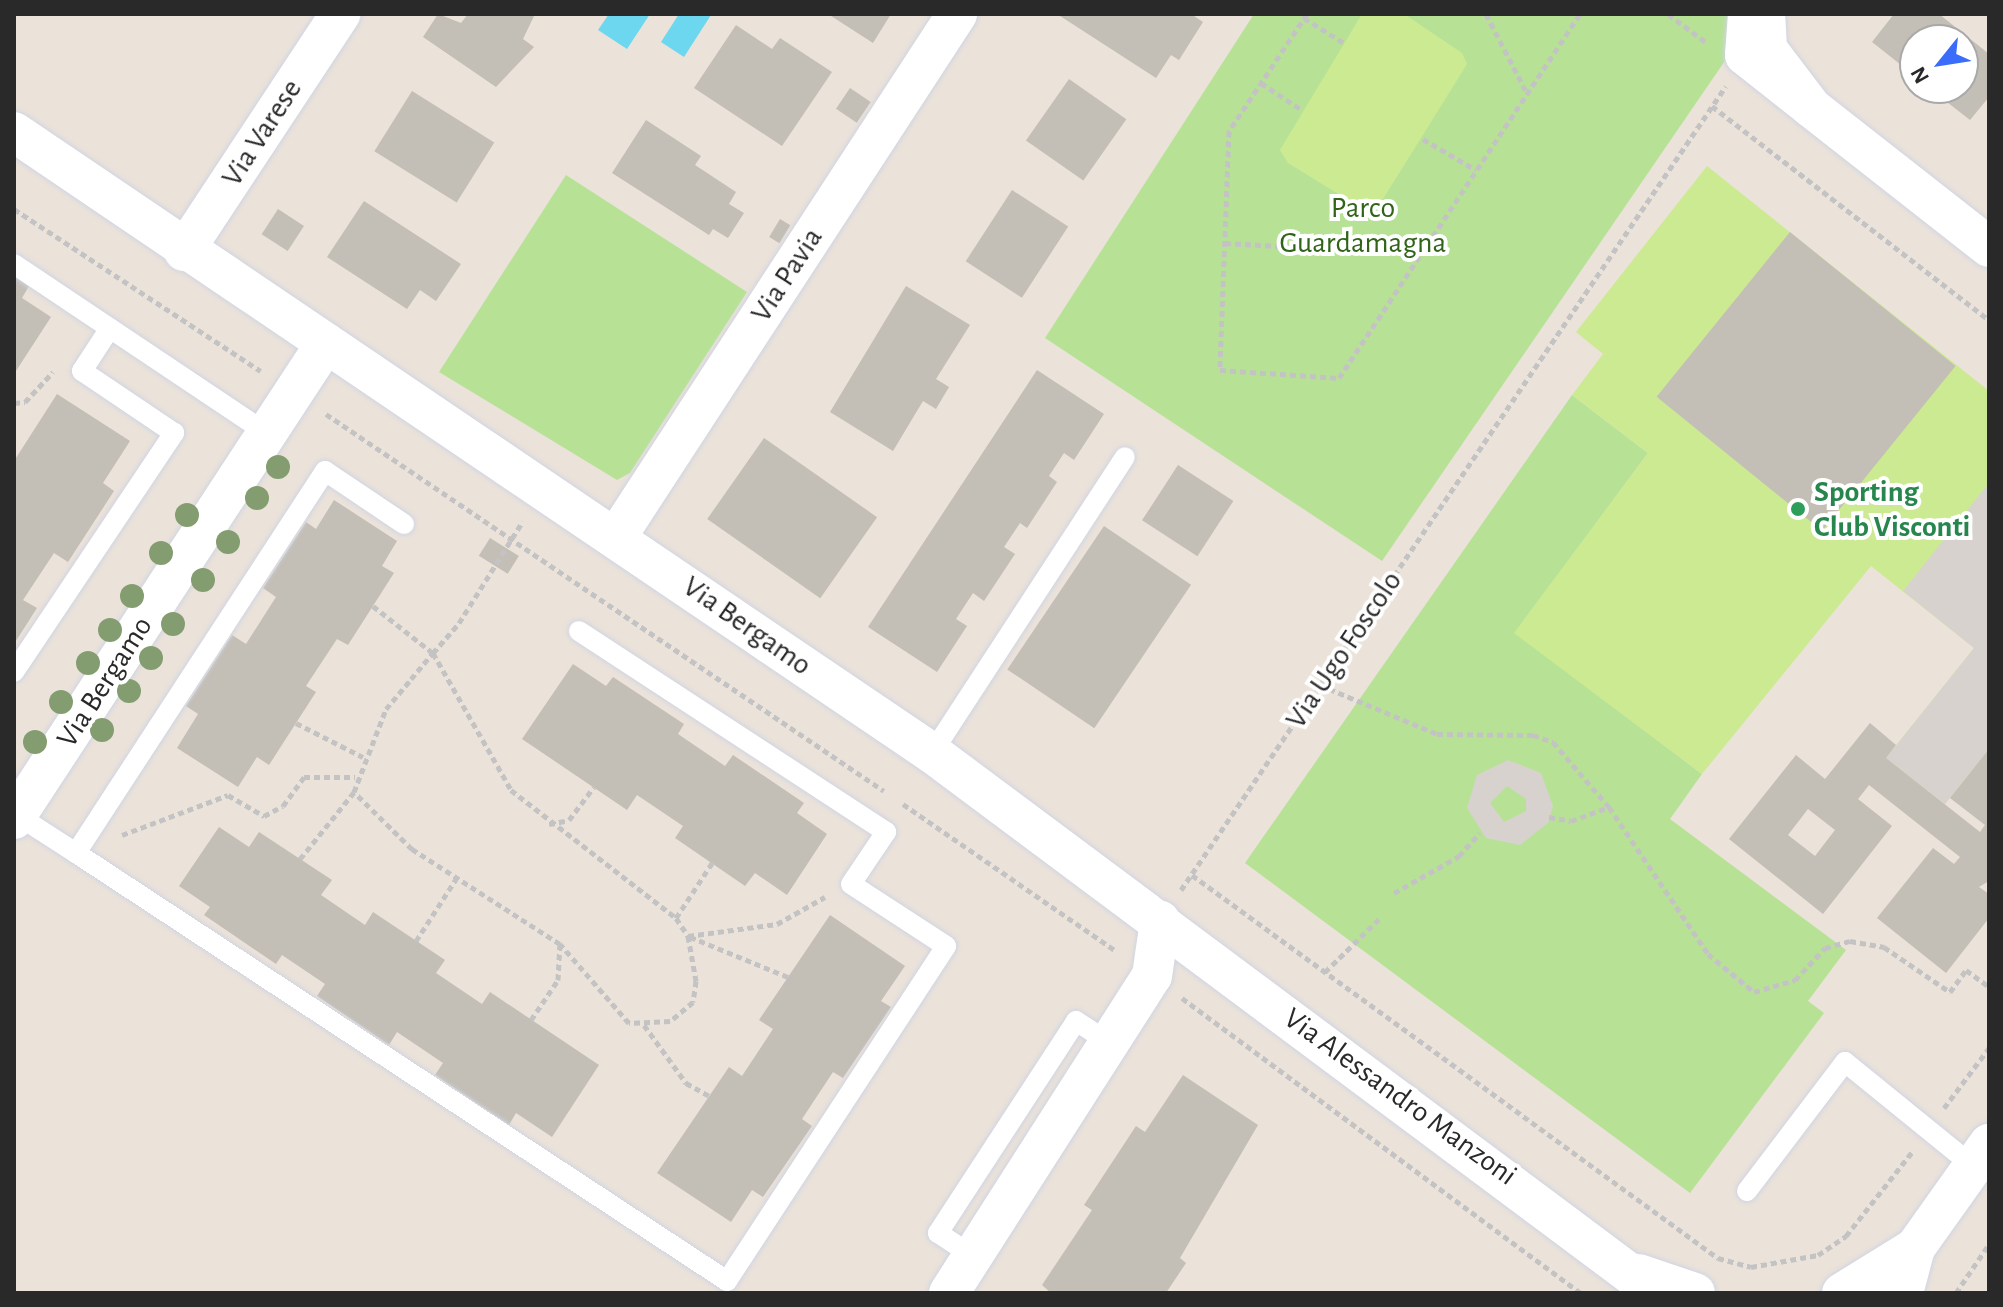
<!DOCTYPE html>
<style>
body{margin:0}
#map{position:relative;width:2003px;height:1307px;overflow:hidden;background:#ebe2da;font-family:"Alegreya Sans",sans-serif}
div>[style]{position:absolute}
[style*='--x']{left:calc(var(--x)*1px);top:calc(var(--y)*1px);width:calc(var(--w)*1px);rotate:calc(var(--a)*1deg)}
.green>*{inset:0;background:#b7e296}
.pitch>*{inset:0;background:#ccea92}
.plaza>*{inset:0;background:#d7d2cd}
.water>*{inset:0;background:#6cd7ee}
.building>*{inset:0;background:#c3beb6;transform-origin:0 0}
.path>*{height:5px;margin-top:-2.5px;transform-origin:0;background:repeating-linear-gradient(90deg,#c3c3c3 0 6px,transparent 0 10px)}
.roads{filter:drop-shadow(0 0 2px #d0d5e2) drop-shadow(0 0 2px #d0d5e2)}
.service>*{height:20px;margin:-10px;padding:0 10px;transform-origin:10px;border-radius:10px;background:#fff}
.minor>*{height:40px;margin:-20px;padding:0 20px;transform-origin:20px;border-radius:20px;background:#fff}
.trees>*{width:24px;height:24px;margin:-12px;border-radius:50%;background:#849d70}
.dots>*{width:22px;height:22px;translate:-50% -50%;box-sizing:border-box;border:4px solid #fff;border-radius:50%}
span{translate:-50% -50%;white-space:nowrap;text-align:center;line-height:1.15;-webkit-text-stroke:8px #fff;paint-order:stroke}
.street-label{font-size:30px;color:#292929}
.park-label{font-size:30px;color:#306519}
.leisure-label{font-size:30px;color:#27864d;font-weight:700}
.left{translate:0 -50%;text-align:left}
.frame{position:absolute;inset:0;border:16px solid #292929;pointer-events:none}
.north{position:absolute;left:1899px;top:24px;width:80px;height:80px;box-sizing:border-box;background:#fff;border:2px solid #a9a9a9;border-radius:50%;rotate:240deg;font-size:22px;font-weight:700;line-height:32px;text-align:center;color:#292929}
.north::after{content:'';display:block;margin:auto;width:28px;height:36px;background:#396dfa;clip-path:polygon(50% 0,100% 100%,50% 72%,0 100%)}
</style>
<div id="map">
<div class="green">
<div style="clip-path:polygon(1254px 14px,1741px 14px,1731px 52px,1382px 561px,1045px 338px)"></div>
<div style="clip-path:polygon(566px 175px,747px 292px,630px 473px,617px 480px,439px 372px)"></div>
<div style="clip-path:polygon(1572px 395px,1648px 453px,1515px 633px,1702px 774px,1670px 819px,1846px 950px,1808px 1001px,1824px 1013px,1690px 1193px,1245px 863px)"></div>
</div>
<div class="pitch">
<div style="clip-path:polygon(1362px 14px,1404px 14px,1462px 53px,1467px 64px,1378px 207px,1366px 211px,1288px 163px,1280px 150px)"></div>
<div style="clip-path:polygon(1707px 166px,1989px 391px,1989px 749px,1945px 804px,1886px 758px,1974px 648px,1871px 566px,1702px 774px,1514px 633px,1648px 453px,1572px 395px,1603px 354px,1576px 332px)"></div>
</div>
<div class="plaza">
<div style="clip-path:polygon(1989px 483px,1989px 749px,1945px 804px,1886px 758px,1974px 648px,1903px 591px)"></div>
<div style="clip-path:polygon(evenodd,1508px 760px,1541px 773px,1553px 806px,1548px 823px,1520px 845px,1486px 838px,1467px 808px,1477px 775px,1508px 760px,1507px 786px,1526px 799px,1526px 811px,1504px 822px,1490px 803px,1507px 786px)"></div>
</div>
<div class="water">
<div style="clip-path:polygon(609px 14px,650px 14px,627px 49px,598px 30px)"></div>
<div style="clip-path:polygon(679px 14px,711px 15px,684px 57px,661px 42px)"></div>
</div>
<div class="building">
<div style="clip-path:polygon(438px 14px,461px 23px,468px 14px,535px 14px,523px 39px,534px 47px,496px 87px,423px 37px)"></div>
<div style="clip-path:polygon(828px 14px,891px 14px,873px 43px)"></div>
<div style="clip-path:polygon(1057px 14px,1191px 14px,1203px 22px,1179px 60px,1171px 55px,1156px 78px)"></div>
<div style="clip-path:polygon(1894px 14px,1939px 14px,1989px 54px,1989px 97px,1970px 120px,1929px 88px,1963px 88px,1963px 40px,1915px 40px,1915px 76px,1872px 42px)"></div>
<div style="clip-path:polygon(736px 25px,772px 49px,780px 38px,832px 72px,782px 146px,694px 88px)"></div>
<div style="left:1069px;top:79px;width:70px;height:75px;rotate:35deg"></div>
<div style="left:850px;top:88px;width:25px;height:25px;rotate:34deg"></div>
<div style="left:412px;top:91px;width:97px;height:71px;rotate:32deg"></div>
<div style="clip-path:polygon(646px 120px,701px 156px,695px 165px,736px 192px,729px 204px,744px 213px,728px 238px,713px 229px,709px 235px,612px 173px)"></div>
<div style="left:1012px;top:190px;width:67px;height:85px;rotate:33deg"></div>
<div style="clip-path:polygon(364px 201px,461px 264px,436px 301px,420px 290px,407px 309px,327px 257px)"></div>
<div style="left:278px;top:209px;width:31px;height:30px;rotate:33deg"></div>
<div style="left:780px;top:219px;width:12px;height:21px;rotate:31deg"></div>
<div style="left:1790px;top:232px;width:213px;height:212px;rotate:39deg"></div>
<div style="clip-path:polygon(14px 276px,29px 286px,22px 298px,51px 317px,14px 374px)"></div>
<div style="clip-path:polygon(906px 286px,970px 325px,936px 379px,949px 387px,936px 409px,923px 401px,893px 451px,830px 412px)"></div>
<div style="clip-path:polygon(1037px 370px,1104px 414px,1074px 460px,1064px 453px,1049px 476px,1057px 482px,1027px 528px,1020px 523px,1004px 547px,1015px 554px,984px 601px,973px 593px,956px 619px,967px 626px,937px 672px,868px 627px)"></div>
<div style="clip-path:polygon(57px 394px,130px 441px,103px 483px,114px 491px,68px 562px,54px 553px,23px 600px,37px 608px,14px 644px,14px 461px)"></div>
<div style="left:764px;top:438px;width:138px;height:99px;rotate:35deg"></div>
<div style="left:1178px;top:465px;width:66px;height:66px;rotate:33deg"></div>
<div style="clip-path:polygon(334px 500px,397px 541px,382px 566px,394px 573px,348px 645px,337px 639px,306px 686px,316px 692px,269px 765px,257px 757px,238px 787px,177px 748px,198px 714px,186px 706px,232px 635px,246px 644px,276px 597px,263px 588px,306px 522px,316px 529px)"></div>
<div style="left:1104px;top:526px;width:105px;height:173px;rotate:34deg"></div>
<div style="left:490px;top:538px;width:34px;height:21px;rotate:32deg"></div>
<div style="clip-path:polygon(573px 664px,606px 686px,613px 677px,684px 724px,678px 734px,725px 766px,733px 755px,804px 803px,797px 813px,827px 834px,787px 895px,755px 873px,745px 886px,675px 838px,683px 826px,637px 795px,627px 810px,522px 739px)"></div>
<div style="clip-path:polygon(evenodd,1870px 723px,1896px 745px,1886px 758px,1980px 832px,1985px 825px,1950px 798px,1989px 749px,1989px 881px,1979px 887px,1989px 894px,1989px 918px,1946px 973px,1877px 918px,1933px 848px,1954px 864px,1960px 857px,1869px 785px,1858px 799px,1892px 826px,1823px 914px,1729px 839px,1796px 755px,1825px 779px,1870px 723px,1808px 809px,1835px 830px,1815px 856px,1788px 835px,1808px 809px)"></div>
<div style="clip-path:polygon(219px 827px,249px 847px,259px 832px,332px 880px,321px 895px,365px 925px,373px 912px,445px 960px,436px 973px,482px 1004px,490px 992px,599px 1065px,552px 1137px,516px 1113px,509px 1125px,435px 1075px,443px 1063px,397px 1032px,389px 1045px,317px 996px,325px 984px,282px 955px,276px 964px,204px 915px,210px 907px,179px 886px)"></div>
<div style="clip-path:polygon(830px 915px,905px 966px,881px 1001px,891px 1007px,843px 1078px,833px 1072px,802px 1119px,812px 1126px,763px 1197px,752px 1190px,731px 1222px,657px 1173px,729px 1067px,742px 1076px,773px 1029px,759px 1020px)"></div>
<div style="clip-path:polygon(1183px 1075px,1258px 1125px,1180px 1258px,1186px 1263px,1166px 1293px,1051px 1293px,1042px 1285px,1092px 1210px,1084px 1205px,1136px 1126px,1145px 1132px)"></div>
</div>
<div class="path">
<div style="--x:1307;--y:14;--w:141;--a:123.7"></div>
<div style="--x:1229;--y:131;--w:239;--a:92.2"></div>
<div style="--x:1220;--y:370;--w:119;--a:3.8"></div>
<div style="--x:1339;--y:378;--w:437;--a:-56.5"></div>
<div style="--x:1486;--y:14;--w:89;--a:62.6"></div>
<div style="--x:1668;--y:14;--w:47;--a:36.4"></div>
<div style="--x:1304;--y:18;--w:47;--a:32"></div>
<div style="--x:1261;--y:83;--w:49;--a:33.4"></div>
<div style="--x:1712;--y:106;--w:350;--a:37.7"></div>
<div style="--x:1423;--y:139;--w:61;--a:30.3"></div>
<div style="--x:14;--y:209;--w:295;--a:33.3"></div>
<div style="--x:1225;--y:243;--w:194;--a:3.2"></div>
<div style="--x:14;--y:403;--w:11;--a:-5"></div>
<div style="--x:25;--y:402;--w:41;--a:-47"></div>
<div style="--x:326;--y:414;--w:673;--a:34.04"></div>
<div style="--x:373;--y:606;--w:76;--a:38.1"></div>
<div style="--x:433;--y:653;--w:158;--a:60.3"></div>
<div style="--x:511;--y:790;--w:209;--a:37.8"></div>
<div style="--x:676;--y:918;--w:22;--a:56"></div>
<div style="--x:688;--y:936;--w:46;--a:79.9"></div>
<div style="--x:696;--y:981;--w:21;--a:98"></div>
<div style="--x:693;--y:1002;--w:30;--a:140"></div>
<div style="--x:670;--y:1021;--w:41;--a:177.2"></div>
<div style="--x:629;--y:1023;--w:105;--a:-131.1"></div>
<div style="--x:560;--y:944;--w:176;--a:-147.3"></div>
<div style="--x:412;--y:849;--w:81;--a:-135.5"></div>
<div style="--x:354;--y:792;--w:89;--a:-68.9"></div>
<div style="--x:386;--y:709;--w:39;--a:-50"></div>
<div style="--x:411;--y:679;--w:34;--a:-50"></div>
<div style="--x:433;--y:653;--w:40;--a:-49"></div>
<div style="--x:459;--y:623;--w:120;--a:-57.9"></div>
<div style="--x:1320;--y:685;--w:127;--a:22.7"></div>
<div style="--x:1437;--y:734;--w:96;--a:0.6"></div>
<div style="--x:1533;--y:735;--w:21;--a:19"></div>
<div style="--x:1553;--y:742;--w:86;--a:49.3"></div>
<div style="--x:1609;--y:807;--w:177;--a:56"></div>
<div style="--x:1708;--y:954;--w:60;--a:39.6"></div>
<div style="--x:1754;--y:992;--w:43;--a:-16.3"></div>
<div style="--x:1795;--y:980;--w:44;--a:-46.8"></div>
<div style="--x:1825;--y:948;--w:26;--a:-16"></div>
<div style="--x:1850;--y:941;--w:35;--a:10"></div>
<div style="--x:1884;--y:947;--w:80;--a:34.3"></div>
<div style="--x:1950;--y:992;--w:27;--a:-54"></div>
<div style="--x:1966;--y:970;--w:29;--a:36"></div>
<div style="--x:296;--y:723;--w:75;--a:26.9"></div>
<div style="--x:903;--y:804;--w:257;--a:34.6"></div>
<div style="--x:1549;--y:817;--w:22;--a:10"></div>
<div style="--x:1571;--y:821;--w:40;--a:-20.2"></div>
<div style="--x:549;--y:824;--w:20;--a:-11"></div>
<div style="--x:569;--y:820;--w:41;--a:-52.9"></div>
<div style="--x:122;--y:835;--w:113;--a:-20.7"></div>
<div style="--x:228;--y:795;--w:42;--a:30.3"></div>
<div style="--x:264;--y:816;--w:21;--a:-28"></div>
<div style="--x:283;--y:806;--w:36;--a:-54"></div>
<div style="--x:304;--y:777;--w:51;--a:0"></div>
<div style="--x:300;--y:859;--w:86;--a:-51.1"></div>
<div style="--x:1192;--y:875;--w:651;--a:36.06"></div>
<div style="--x:1718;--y:1258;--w:34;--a:15"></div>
<div style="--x:1751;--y:1267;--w:68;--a:-10.2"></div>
<div style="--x:1818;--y:1255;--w:34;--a:-34"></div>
<div style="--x:1846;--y:1236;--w:107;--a:-51.8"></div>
<div style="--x:1181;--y:890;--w:971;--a:-55.87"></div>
<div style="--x:1394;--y:893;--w:75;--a:-29.6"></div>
<div style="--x:1459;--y:856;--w:31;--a:-48"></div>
<div style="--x:676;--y:918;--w:66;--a:-56.8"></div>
<div style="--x:416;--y:941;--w:74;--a:-57.2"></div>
<div style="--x:1325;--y:972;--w:76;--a:-44.5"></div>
<div style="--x:788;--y:977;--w:108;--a:-157.7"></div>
<div style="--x:688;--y:936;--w:90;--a:-7.7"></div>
<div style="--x:777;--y:924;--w:55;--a:-29.4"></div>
<div style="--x:1182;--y:998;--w:495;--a:36.5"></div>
<div style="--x:531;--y:1020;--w:48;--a:-56"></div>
<div style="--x:558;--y:980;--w:35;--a:-87"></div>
<div style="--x:644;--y:1025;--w:72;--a:54.1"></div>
<div style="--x:686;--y:1083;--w:26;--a:29"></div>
<div style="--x:1944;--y:1108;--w:75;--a:-53.1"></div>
<div style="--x:1956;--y:1293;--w:59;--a:-56"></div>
</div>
<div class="roads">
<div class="service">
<div style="--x:14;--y:264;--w:306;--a:33.8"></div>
<div style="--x:404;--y:524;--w:95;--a:-146.1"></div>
<div style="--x:325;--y:471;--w:456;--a:123.1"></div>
<div style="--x:76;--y:853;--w:779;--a:33.32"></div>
<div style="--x:727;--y:1281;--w:400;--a:-56.8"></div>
<div style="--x:946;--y:946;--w:113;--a:-146.9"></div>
<div style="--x:851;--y:884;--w:63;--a:-56.1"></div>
<div style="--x:886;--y:832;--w:367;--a:-146.8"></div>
<div style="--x:14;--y:672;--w:288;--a:-56.2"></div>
<div style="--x:174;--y:433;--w:111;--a:-146"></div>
<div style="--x:82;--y:371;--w:51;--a:-56.9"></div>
<div style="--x:932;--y:753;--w:353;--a:-56.9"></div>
<div style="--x:17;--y:815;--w:70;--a:32.8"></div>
<div style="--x:1747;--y:1191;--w:162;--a:-52.8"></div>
<div style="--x:1845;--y:1062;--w:165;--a:39.1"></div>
<div style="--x:973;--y:1256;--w:42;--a:-146.7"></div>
<div style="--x:938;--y:1233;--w:253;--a:-56.9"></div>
<div style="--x:1076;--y:1021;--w:40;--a:32.9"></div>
</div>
<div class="minor">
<div style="--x:1748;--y:14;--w:41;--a:94.2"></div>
<div style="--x:1745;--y:55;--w:85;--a:38.3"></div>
<div style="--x:1812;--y:108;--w:74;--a:-127.3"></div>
<div style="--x:1767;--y:49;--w:35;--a:-93"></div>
<div style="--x:1812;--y:108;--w:225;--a:38.1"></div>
<div style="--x:14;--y:132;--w:1108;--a:34.08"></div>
<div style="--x:932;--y:753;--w:903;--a:36.72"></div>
<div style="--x:184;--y:251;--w:284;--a:-56.6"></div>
<div style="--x:617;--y:536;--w:623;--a:-56.92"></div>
<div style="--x:14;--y:819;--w:569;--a:-56.76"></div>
<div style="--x:1639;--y:1274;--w:59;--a:18.7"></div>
<div style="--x:949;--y:1293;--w:376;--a:-57.4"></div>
<div style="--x:1152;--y:976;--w:56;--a:-81.7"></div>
<div style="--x:1842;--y:1293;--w:86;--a:-31.7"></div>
<div style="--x:1903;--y:1293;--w:47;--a:-75.1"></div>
<div style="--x:1915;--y:1248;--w:128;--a:-54.6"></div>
</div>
</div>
<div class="trees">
<div style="left:278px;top:467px"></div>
<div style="left:257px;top:498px"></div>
<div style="left:187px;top:515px"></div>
<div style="left:228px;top:542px"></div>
<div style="left:161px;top:553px"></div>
<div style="left:203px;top:580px"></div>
<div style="left:132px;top:596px"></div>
<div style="left:173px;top:624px"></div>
<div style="left:110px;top:630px"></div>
<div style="left:151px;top:658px"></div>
<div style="left:88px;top:663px"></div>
<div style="left:129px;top:691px"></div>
<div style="left:61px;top:702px"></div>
<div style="left:102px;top:730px"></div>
<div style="left:35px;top:742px"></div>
</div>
<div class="dots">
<div style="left:1798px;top:509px;background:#2e9e5b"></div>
</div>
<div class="street-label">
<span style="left:262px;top:133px;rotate:-57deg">Via Varese</span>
<span style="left:787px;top:275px;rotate:-57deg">Via Pavia</span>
<span style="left:747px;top:626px;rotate:35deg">Via Bergamo</span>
<span style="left:1344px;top:650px;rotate:-56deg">Via Ugo Foscolo</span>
<span style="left:105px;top:682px;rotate:-57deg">Via Bergamo</span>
<span style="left:1400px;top:1097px;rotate:36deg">Via Alessandro Manzoni</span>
</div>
<div class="park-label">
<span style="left:1363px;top:225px">Parco<br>Guardamagna</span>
</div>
<div class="leisure-label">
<span class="left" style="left:1814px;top:509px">Sporting<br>Club Visconti</span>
</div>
<div class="frame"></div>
<div class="north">N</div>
</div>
